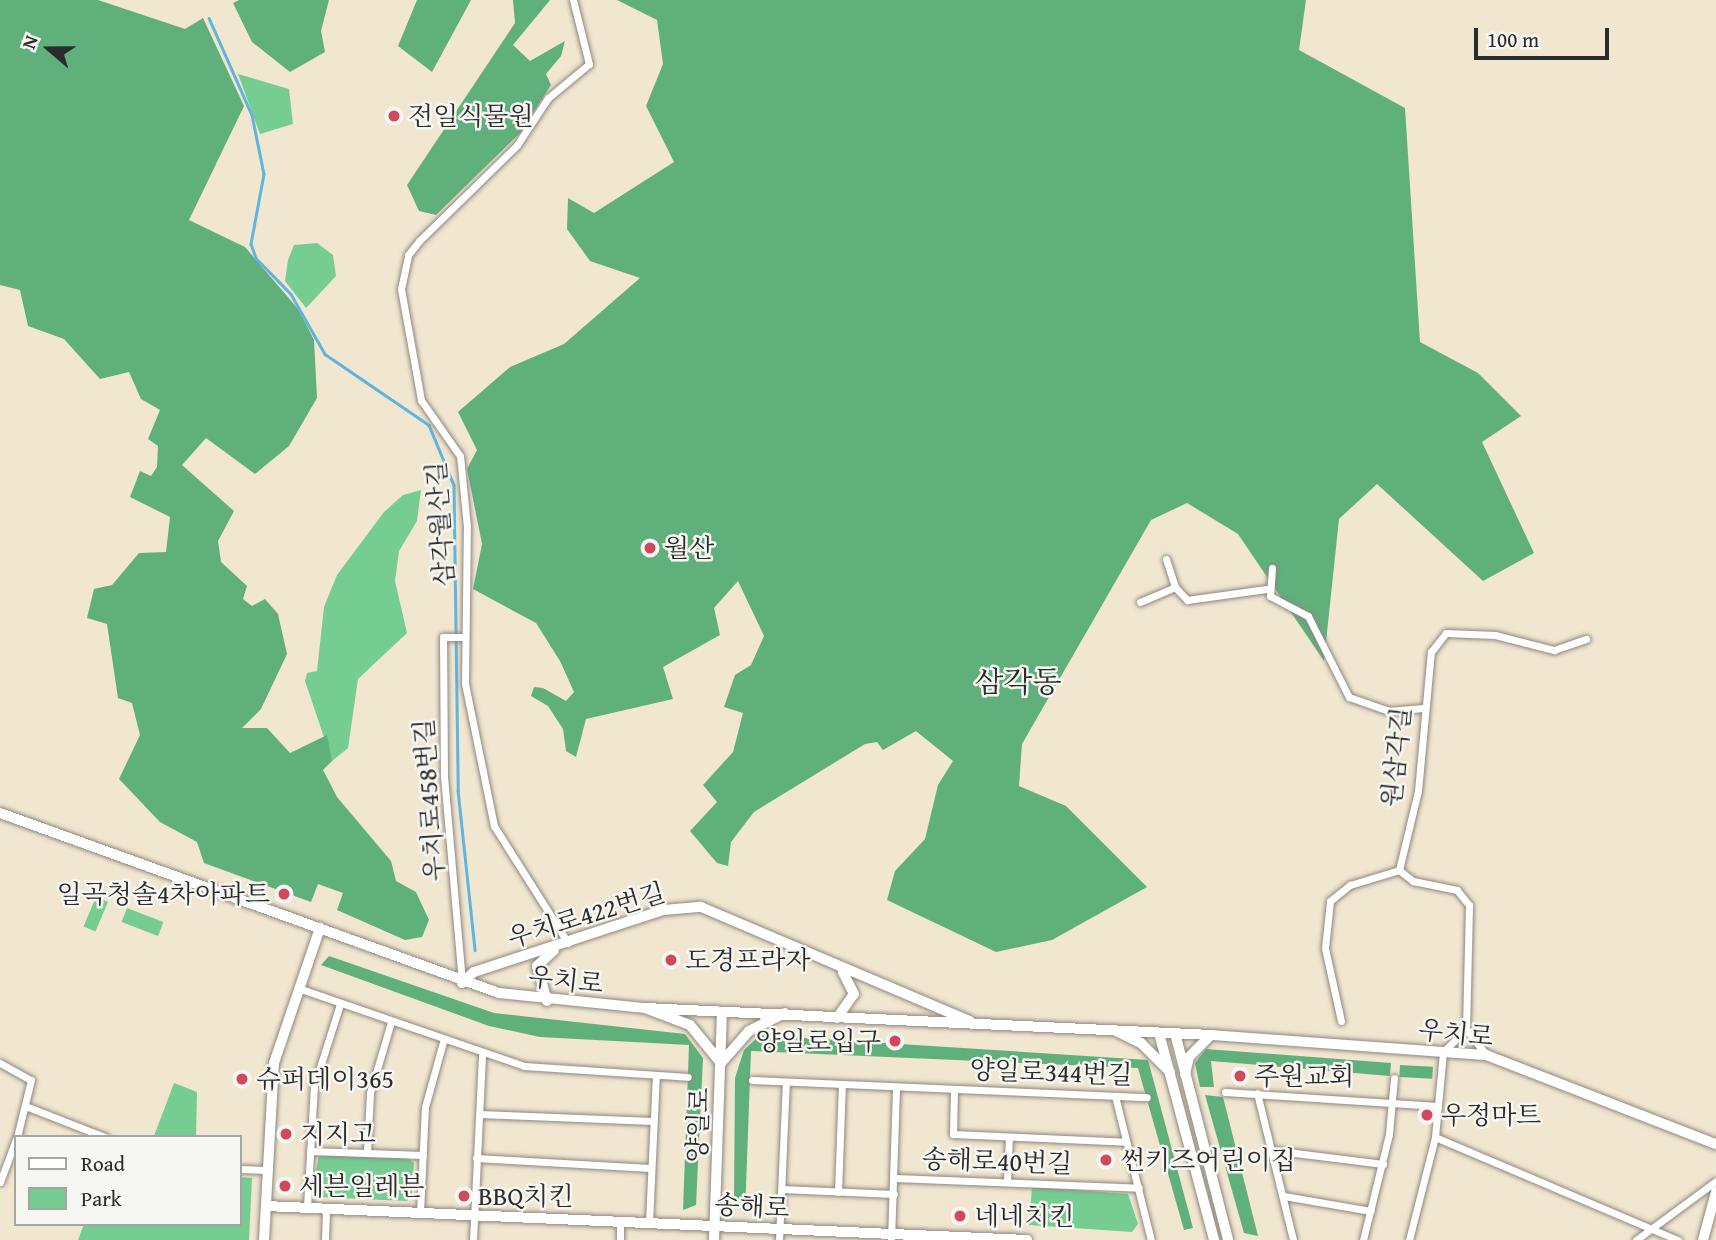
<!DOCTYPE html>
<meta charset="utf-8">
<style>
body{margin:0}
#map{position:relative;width:1716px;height:1240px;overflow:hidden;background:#f1e6d0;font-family:"Gentium Book Plus","Noto Serif KR",serif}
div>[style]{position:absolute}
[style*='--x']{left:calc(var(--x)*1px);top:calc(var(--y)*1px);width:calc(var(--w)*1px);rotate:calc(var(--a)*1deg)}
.green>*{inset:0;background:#76cd92;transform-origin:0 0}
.forest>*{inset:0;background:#60b07c;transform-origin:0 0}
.stream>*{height:2.5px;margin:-1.25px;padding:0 1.25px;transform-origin:1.25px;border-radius:1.25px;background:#61b4dd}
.roads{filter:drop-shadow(0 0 2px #8e887e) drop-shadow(0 0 2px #8e887e)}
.street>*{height:7px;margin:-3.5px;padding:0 3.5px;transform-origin:3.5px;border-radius:3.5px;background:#fff}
.secondary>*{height:10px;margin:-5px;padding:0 5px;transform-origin:5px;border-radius:5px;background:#fff}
.primary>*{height:10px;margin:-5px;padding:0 5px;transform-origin:5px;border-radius:5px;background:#fff}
.dots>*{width:19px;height:19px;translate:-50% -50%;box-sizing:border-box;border:4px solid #f6f6f2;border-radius:50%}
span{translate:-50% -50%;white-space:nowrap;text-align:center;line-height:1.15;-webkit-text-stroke:5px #f6f6f2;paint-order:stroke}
.poi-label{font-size:26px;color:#2b2b2b}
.left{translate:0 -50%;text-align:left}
.right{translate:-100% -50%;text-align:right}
.street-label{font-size:26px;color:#2b2b2b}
.quarter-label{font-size:30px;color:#2b2b2b}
.legend{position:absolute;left:14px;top:1135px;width:228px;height:91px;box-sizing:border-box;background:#f6f6f2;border:2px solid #a5a5a2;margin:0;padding:9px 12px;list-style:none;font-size:21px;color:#2b2b2b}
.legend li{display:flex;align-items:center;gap:14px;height:35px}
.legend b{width:35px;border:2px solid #a5a5a2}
.north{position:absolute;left:14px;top:14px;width:70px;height:70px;-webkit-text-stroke:5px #f6f6f2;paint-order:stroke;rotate:290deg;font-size:19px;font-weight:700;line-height:28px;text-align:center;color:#2b2b2b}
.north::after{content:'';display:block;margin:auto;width:24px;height:32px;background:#2b2b2b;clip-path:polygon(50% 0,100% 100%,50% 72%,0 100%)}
.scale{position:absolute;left:1474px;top:28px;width:135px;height:32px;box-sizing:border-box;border:4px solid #2b2b2b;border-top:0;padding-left:9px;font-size:21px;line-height:24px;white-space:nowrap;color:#2b2b2b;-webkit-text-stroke:5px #f6f6f2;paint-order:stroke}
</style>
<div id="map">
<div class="green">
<div style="clip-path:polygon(238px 74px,289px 89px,293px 124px,260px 134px)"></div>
<div style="clip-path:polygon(317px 243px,333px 255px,336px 276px,306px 308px,285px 281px,288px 260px,294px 245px)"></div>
<div style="clip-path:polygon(421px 490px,417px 521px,399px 551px,395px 581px,407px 633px,358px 679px,348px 748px,332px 761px,305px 681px,307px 673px,317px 671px,324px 607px,337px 575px,384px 512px,403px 495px)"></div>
<div style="left:96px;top:897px;width:13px;height:32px;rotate:23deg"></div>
<div style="left:127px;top:908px;width:39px;height:15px;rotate:21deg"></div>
<div style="clip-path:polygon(174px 1083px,197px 1092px,196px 1137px,154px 1136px)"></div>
<div style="clip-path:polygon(319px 1155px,408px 1158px,414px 1163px,412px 1194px,407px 1201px,318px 1197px,312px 1191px)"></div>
<div style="clip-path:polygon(240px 1177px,252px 1178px,249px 1240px,78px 1240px,84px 1224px,240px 1224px)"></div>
<div style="clip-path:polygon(1032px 1187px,1128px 1194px,1138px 1224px,1132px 1232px,1029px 1225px)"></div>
</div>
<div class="forest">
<div style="clip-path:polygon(0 0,98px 0,185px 29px,203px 18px,244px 106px,189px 220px,245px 247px,299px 310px,314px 340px,317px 398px,289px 446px,255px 474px,206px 438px,182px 465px,234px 511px,218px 541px,221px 562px,247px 586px,243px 599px,252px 606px,265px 599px,278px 614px,287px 654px,261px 709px,242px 728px,267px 728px,290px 753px,327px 735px,332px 761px,323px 770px,337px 797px,391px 861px,396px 881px,416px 892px,429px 920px,422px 937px,405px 940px,337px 910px,343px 893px,318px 884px,311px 902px,204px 863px,197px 842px,160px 822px,119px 779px,140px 735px,132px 703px,118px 698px,107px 624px,87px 618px,94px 589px,112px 585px,139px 553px,166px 552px,170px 517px,130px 497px,140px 471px,151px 476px,157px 467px,158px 446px,148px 439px,160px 410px,141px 399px,129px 372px,100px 379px,64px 339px,28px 326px,20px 290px,0 285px)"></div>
<div style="clip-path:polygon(239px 0,329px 0,321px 31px,325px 52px,290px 72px,252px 42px,233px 3px)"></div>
<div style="clip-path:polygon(417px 0,471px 0,432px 72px,398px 46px)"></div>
<div style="clip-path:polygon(513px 0,550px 0,513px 45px,530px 61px,565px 41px,561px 56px,546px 74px,551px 85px,520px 133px,436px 215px,419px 211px,407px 185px,515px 23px)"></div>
<div style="clip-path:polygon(617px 0,1306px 0,1299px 50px,1405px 108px,1420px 342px,1478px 373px,1521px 416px,1482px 442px,1534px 553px,1483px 581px,1377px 484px,1339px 519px,1324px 661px,1238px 534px,1187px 503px,1151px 520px,1022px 744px,1019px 786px,1066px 806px,1147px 887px,1052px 940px,996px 952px,887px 900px,895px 871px,925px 839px,938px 785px,953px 761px,916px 731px,883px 750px,877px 742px,865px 744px,754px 812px,731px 842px,728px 866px,717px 863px,690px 831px,717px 802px,703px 785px,733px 752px,743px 713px,724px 707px,735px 675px,751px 665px,764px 636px,738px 581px,714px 608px,720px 635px,663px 667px,673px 699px,586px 719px,576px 757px,566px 751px,563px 729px,548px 706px,531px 696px,534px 687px,543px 688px,566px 701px,574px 692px,560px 661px,536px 623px,473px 589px,482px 544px,467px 469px,477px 450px,458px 412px,510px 367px,564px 344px,640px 278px,590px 261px,567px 229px,568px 198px,594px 213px,674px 162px,646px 106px,663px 64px,657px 20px)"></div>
<div style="clip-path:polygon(329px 956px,494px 1013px,685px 1034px,703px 1058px,696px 1205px,683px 1210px,689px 1045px,540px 1037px,489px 1026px,321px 965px)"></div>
<div style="clip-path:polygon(760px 1035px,1148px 1060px,1193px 1228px,1184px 1230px,1138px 1068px,751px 1051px,745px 1214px,734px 1202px,735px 1078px,744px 1050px)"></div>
<div style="clip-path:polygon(1206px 1049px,1391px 1063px,1390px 1076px,1211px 1061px,1214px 1087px,1200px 1087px,1195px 1063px)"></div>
<div style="left:1400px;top:1065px;width:33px;height:12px;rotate:3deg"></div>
<div style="clip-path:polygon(1205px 1095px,1223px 1097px,1258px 1236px,1244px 1233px)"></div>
</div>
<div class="stream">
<div style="--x:209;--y:18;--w:106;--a:66.1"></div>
<div style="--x:252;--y:115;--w:60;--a:78.5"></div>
<div style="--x:264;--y:174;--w:71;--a:100.5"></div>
<div style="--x:251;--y:244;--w:15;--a:70"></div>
<div style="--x:256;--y:258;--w:50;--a:45.8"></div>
<div style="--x:291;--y:294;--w:69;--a:60.5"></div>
<div style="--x:325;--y:354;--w:126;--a:34.3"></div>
<div style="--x:429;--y:425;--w:65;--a:67.4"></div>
<div style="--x:454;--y:485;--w:305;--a:89.2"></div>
<div style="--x:458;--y:790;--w:161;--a:83.9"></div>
</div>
<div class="roads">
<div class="street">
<div style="--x:1166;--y:559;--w:29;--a:72"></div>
<div style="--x:1175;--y:587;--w:18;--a:47"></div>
<div style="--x:1187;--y:600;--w:80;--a:-7.9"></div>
<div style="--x:1272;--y:568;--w:28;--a:94"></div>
<div style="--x:1270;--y:596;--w:43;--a:27.8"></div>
<div style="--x:1308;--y:616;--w:91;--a:63.2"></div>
<div style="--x:1349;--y:697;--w:42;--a:19.3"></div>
<div style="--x:1389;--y:711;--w:34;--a:-5"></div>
<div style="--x:1140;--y:602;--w:38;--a:-23"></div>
<div style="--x:568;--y:943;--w:138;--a:-122.3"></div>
<div style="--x:494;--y:826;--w:146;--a:-101.5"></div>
<div style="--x:465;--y:683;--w:156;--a:-89.3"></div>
<div style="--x:467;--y:527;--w:71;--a:-95.6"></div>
<div style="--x:460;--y:456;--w:68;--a:-124.9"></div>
<div style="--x:421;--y:400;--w:113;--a:-100.2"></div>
<div style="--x:401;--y:289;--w:35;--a:-78"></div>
<div style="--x:408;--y:255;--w:18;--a:-52"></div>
<div style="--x:419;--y:241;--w:137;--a:-44.4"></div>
<div style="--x:517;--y:145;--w:56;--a:-56.6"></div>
<div style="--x:548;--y:98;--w:53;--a:-39.7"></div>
<div style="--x:589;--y:64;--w:66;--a:-104"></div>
<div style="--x:462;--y:982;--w:206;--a:-95"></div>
<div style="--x:444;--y:777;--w:140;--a:-90.4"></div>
<div style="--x:443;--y:637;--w:22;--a:0"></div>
<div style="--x:298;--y:988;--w:239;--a:19"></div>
<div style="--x:524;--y:1066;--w:164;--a:3.8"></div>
<div style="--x:1341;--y:1021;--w:75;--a:-102.4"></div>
<div style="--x:1325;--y:948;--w:47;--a:-83.9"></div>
<div style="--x:1330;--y:901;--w:26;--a:-39"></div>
<div style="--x:1350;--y:885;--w:51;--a:-17"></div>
<div style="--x:1466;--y:1029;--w:124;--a:-88.6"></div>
<div style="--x:1469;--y:905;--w:19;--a:-129"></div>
<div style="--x:1457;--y:890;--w:45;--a:-168.4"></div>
<div style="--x:1413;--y:881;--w:18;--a:-142"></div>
<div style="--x:1399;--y:870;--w:81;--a:-76.5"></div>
<div style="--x:1418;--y:791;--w:140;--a:-84.7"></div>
<div style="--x:1431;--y:652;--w:24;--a:-52"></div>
<div style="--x:1446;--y:633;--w:49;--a:2.3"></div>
<div style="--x:1495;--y:635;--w:61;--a:14.3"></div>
<div style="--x:1554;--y:650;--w:34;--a:-19"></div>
<div style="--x:0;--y:1063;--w:35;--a:29"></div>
<div style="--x:31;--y:1080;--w:59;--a:103.8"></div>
<div style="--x:752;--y:1080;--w:395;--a:2.5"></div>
<div style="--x:954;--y:1090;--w:44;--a:91.3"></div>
<div style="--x:953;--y:1134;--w:173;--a:2.6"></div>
<div style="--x:1225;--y:1092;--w:213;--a:3.8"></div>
<div style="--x:1257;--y:1093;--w:151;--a:76.2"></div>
<div style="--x:1115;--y:1096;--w:148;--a:76"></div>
<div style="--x:28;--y:1107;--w:83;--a:21.3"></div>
<div style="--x:480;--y:1114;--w:172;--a:2.3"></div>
<div style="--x:1435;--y:1137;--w:264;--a:23"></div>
<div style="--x:1271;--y:1150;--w:113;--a:7.1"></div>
<div style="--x:310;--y:1151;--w:113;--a:2"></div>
<div style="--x:367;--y:1152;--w:59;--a:-87.1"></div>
<div style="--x:370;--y:1093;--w:74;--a:-73.5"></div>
<div style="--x:476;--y:1158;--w:174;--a:3.3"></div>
<div style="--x:240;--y:1169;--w:27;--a:2"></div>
<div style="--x:895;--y:1178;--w:244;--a:2.3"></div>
<div style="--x:0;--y:1182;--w:46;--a:-69.6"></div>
<div style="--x:1007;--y:1182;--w:45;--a:-87.5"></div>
<div style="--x:782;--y:1189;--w:112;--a:2.6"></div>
<div style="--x:838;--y:1192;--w:107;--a:-87.9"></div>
<div style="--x:1284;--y:1196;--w:88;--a:9.8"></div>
<div style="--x:307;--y:1207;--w:121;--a:-86.7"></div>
<div style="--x:314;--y:1086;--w:86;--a:-72.4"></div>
<div style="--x:420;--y:1212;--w:105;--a:-87.3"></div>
<div style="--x:425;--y:1107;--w:67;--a:-74.5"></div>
<div style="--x:649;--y:1222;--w:147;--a:-87.3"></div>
<div style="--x:325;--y:1240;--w:32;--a:-88"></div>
<div style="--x:473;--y:1240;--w:184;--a:-87.2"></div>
<div style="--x:620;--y:1240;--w:18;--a:-90"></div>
<div style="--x:779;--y:1240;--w:158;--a:-87.5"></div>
<div style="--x:891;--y:1240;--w:153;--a:-88.1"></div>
<div style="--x:1363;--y:1240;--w:109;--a:-76.2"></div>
<div style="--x:1389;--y:1134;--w:56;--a:-84.9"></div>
<div style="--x:1409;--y:1240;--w:106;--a:-75.8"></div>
<div style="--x:1435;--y:1137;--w:85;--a:-84.6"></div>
<div style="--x:1443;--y:1052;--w:33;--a:-45"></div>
<div style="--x:1466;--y:1029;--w:33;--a:52"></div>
<div style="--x:1636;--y:1240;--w:99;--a:-36.4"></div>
</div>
<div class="secondary">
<div style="--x:0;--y:813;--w:530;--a:19.84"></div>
<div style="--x:499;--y:993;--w:147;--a:5.9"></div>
<div style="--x:645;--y:1008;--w:567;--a:2.73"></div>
<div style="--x:1211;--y:1035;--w:276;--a:4.2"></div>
<div style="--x:1486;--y:1055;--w:247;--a:21.2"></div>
<div style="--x:462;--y:983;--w:16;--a:-43"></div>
<div style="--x:474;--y:972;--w:200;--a:-18.1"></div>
<div style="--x:664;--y:910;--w:37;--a:-5"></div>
<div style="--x:701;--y:907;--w:292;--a:23"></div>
<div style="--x:547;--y:1001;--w:36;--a:-106"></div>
<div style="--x:537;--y:966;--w:23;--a:-43"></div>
<div style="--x:837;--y:1018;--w:29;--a:-55"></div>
<div style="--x:854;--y:994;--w:25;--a:-117"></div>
<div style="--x:1159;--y:1033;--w:214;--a:75.1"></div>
<div style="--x:1175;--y:1033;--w:214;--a:75.6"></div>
<div style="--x:266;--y:1206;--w:762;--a:2.56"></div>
<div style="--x:264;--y:1240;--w:177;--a:-86.8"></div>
<div style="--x:274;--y:1063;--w:143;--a:-71.2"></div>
<div style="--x:714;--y:1240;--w:228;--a:-88"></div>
<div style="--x:1703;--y:1240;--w:50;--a:-74.8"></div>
</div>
<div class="primary">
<div style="--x:645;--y:1008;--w:48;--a:20.7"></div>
<div style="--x:690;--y:1025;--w:49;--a:50.8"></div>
<div style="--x:721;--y:1063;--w:43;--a:-48.8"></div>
<div style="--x:749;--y:1031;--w:40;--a:-26.6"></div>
<div style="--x:1116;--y:1031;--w:28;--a:26"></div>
<div style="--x:1141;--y:1043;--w:41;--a:45"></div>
<div style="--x:1185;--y:1074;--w:17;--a:-77"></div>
<div style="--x:1189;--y:1057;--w:31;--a:-45"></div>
</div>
</div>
<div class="dots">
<div style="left:394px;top:116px;background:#d1495b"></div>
<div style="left:650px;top:548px;background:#d1495b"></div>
<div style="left:284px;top:894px;background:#d1495b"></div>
<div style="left:671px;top:960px;background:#d1495b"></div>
<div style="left:895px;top:1041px;background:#d1495b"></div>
<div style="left:1240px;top:1076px;background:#d1495b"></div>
<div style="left:242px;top:1079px;background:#d1495b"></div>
<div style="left:1427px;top:1115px;background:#d1495b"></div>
<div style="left:286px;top:1134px;background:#d1495b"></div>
<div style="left:1106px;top:1160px;background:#d1495b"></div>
<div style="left:285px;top:1186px;background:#d1495b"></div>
<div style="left:464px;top:1196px;background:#d1495b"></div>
<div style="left:960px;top:1216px;background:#d1495b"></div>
</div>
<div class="poi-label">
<span class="left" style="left:408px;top:116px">전일식물원</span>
<span class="left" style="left:664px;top:548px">월산</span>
<span class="right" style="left:270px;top:894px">일곡청솔4차아파트</span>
<span class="left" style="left:685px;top:960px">도경프라자</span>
<span class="right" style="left:881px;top:1041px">양일로입구</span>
<span class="left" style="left:1254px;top:1076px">주원교회</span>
<span class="left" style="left:256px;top:1079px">슈퍼데이365</span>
<span class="left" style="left:1441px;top:1115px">우정마트</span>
<span class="left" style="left:300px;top:1134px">지지고</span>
<span class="left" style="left:1120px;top:1160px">썬키즈어린이집</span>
<span class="left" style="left:299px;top:1186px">세븐일레븐</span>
<span class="left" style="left:478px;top:1196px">BBQ치킨</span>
<span class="left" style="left:974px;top:1216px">네네치킨</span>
</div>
<div class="street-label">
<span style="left:440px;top:524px;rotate:-94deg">삼각월산길</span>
<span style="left:1396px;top:757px;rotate:-84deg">원삼각길</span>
<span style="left:429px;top:800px;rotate:-94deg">우치로458번길</span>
<span style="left:586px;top:915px;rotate:-17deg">우치로422번길</span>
<span style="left:566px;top:980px;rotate:6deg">우치로</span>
<span style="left:1456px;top:1033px;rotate:6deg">우치로</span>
<span style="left:1051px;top:1072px;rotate:2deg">양일로344번길</span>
<span style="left:698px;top:1125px;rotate:-88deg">양일로</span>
<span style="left:997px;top:1161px;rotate:2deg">송해로40번길</span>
<span style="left:752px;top:1206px;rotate:3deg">송해로</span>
</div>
<div class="quarter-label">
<span style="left:1018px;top:681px">삼각동</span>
</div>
<ul class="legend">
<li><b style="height:9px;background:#fff"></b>Road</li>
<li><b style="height:19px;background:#76cd92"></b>Park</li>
</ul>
<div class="north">N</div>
<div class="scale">100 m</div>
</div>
